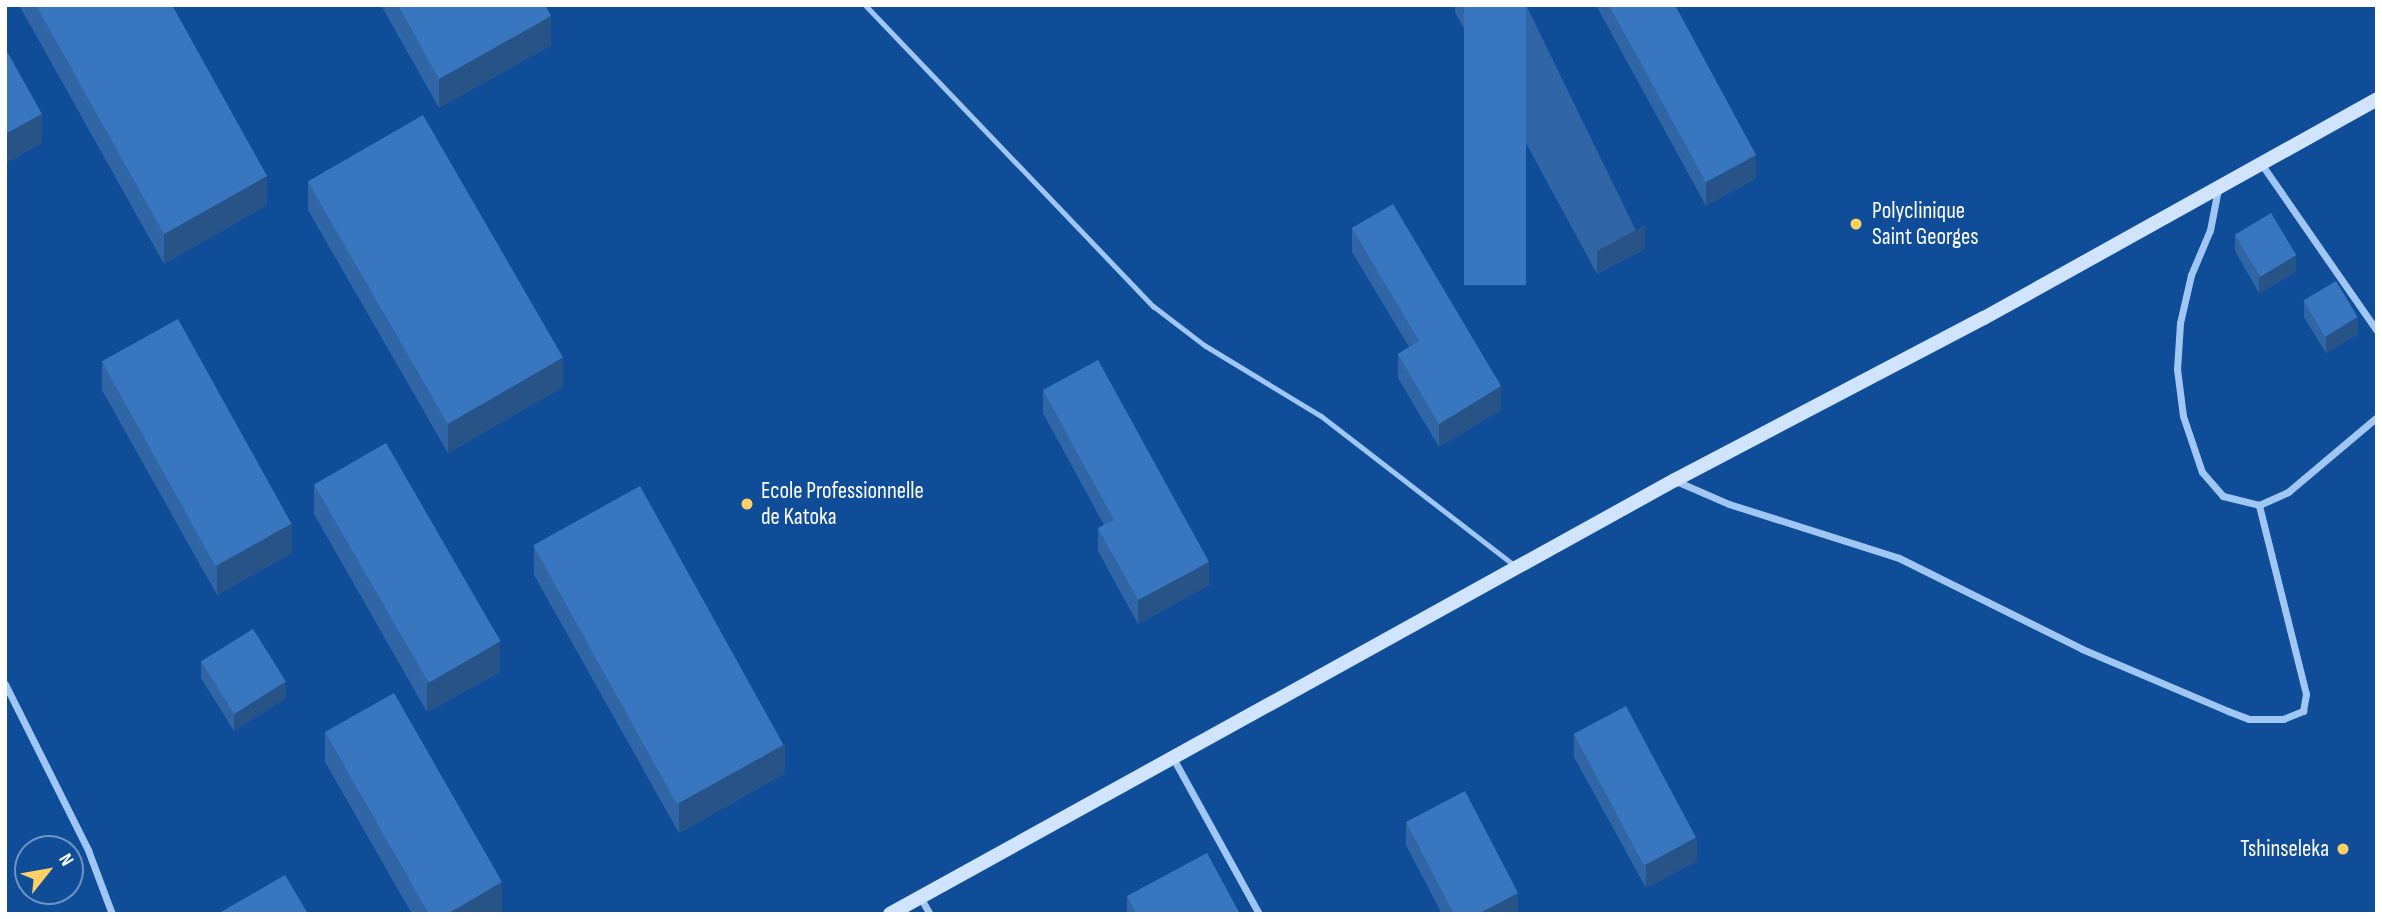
<!DOCTYPE html>
<style>
body{margin:0}
#map{position:relative;width:2382px;height:919px;overflow:hidden;background:#104d98;font-family:"Sofia Sans Condensed",sans-serif}
div>[style]{position:absolute}
[style*='--x']{left:calc(var(--x)*1px);top:calc(var(--y)*1px);width:calc(var(--w)*1px);rotate:calc(var(--a)*1deg)}
.lane>*{height:5px;margin:-2.5px;padding:0 2.5px;transform-origin:2.5px;border-radius:2.5px;background:#a0c7f4}
.street>*{height:7px;margin:-3.5px;padding:0 3.5px;transform-origin:3.5px;border-radius:3.5px;background:#a0c7f4}
.secondary>*{height:14px;margin:-7px;padding:0 7px;transform-origin:7px;border-radius:7px;background:#d0e4fd}
.wall>*{inset:0;background:#3066a5}
.shaded-wall>*{inset:0;background:#275386;transform-origin:0 0}
.building>*{inset:0;background:#3877c0;transform-origin:0 0}
.dots>*{width:19px;height:19px;translate:-50% -50%;box-sizing:border-box;border:4px solid #104d98;border-radius:50%}
span{translate:-50% -50%;white-space:nowrap;text-align:center;line-height:1.15;-webkit-text-stroke:5px #104d98;paint-order:stroke}
.poi-label{font-size:23px;color:#fff}
.left{translate:0 -50%;text-align:left}
.right{translate:-100% -50%;text-align:right}
.frame{position:absolute;inset:0;border:7px solid #fff;pointer-events:none}
.north{position:absolute;left:14px;top:835px;width:70px;height:70px;box-sizing:border-box;background:#104d98;border:2px solid #7094c1;border-radius:50%;rotate:59deg;font-size:19px;font-weight:700;line-height:28px;text-align:center;color:#fff}
.north::after{content:'';display:block;margin:auto;width:24px;height:32px;background:#ffd064;clip-path:polygon(50% 0,100% 100%,50% 72%,0 100%)}
</style>
<div id="map">
<div class="lane">
<div style="--x:865;--y:5;--w:417;--a:46.3"></div>
<div style="--x:1153;--y:306;--w:64;--a:37.4"></div>
<div style="--x:1204;--y:345;--w:137;--a:31.3"></div>
<div style="--x:1321;--y:416;--w:245;--a:37.7"></div>
</div>
<div class="street">
<div style="--x:2260;--y:162;--w:206;--a:55.3"></div>
<div style="--x:2218;--y:189;--w:42;--a:101"></div>
<div style="--x:2210;--y:230;--w:49;--a:112.9"></div>
<div style="--x:2191;--y:275;--w:49;--a:102.9"></div>
<div style="--x:2180;--y:323;--w:46;--a:93.7"></div>
<div style="--x:2177;--y:369;--w:47;--a:82.7"></div>
<div style="--x:2183;--y:416;--w:59;--a:71.3"></div>
<div style="--x:2202;--y:472;--w:32;--a:49"></div>
<div style="--x:2223;--y:496;--w:37;--a:14"></div>
<div style="--x:2259;--y:505;--w:32;--a:-24"></div>
<div style="--x:2288;--y:492;--w:116;--a:-40.1"></div>
<div style="--x:1676;--y:481;--w:58;--a:23.5"></div>
<div style="--x:1729;--y:504;--w:178;--a:17.6"></div>
<div style="--x:1899;--y:558;--w:204;--a:26.4"></div>
<div style="--x:2082;--y:649;--w:159;--a:23"></div>
<div style="--x:2228;--y:711;--w:22;--a:21"></div>
<div style="--x:2249;--y:719;--w:34;--a:0"></div>
<div style="--x:2283;--y:719;--w:22;--a:-22"></div>
<div style="--x:2303;--y:711;--w:17;--a:-80"></div>
<div style="--x:2306;--y:694;--w:195;--a:-104"></div>
<div style="--x:5;--y:684;--w:186;--a:63.4"></div>
<div style="--x:88;--y:850;--w:68;--a:69.4"></div>
<div style="--x:1173;--y:758;--w:178;--a:61.1"></div>
<div style="--x:920;--y:897;--w:20;--a:60"></div>
</div>
<div class="secondary">
<div style="--x:890;--y:914;--w:897;--a:-28.94"></div>
<div style="--x:1675;--y:480;--w:349;--a:-27.7"></div>
<div style="--x:1984;--y:318;--w:450;--a:-29.1"></div>
</div>
<div class="wall">
<div style="clip-path:polygon(19px 5px,172px 5px,267px 205px,164px 264px)"></div>
<div style="clip-path:polygon(381px 5px,545px 5px,551px 45px,439px 108px)"></div>
<div style="clip-path:polygon(1455px 5px,1526px 5px,1645px 249px,1597px 274px,1455px 12px)"></div>
<div style="clip-path:polygon(1596px 5px,1675px 5px,1756px 178px,1706px 206px)"></div>
<div style="clip-path:polygon(308px 181px,563px 387px,448px 453px,308px 210px)"></div>
<div style="clip-path:polygon(1352px 228px,1501px 410px,1439px 447px,1398px 378px,1398px 354px,1409px 347px,1352px 252px)"></div>
<div style="clip-path:polygon(2235px 235px,2296px 272px,2259px 293px,2235px 251px)"></div>
<div style="clip-path:polygon(2304px 301px,2358px 334px,2326px 353px,2304px 317px)"></div>
<div style="clip-path:polygon(102px 361px,292px 553px,217px 595px,102px 390px)"></div>
<div style="clip-path:polygon(1043px 390px,1209px 585px,1138px 624px,1098px 551px,1098px 528px,1104px 525px,1043px 413px)"></div>
<div style="clip-path:polygon(314px 484px,500px 672px,427px 712px,314px 514px)"></div>
<div style="clip-path:polygon(534px 546px,785px 773px,679px 833px,534px 575px)"></div>
<div style="clip-path:polygon(201px 661px,286px 698px,234px 731px,201px 678px)"></div>
<div style="clip-path:polygon(325px 732px,502px 912px,499px 914px,412px 914px,325px 762px)"></div>
<div style="clip-path:polygon(1574px 733px,1697px 861px,1646px 888px,1574px 757px)"></div>
<div style="clip-path:polygon(1406px 822px,1518px 914px,1442px 914px,1406px 845px)"></div>
<div style="clip-path:polygon(1127px 896px,1240px 914px,1127px 914px)"></div>
</div>
<div class="shaded-wall">
<div style="clip-path:polygon(551px 16px,551px 45px,439px 108px,439px 79px)"></div>
<div style="clip-path:polygon(42px 114px,42px 143px,5px 164px,5px 134px)"></div>
<div style="clip-path:polygon(1756px 155px,1756px 178px,1706px 206px,1706px 182px)"></div>
<div style="clip-path:polygon(267px 176px,267px 205px,164px 264px,164px 234px)"></div>
<div style="clip-path:polygon(1645px 225px,1645px 249px,1597px 274px,1597px 251px)"></div>
<div style="clip-path:polygon(2296px 255px,2296px 272px,2259px 293px,2259px 277px)"></div>
<div style="clip-path:polygon(2358px 317px,2358px 334px,2326px 353px,2326px 337px)"></div>
<div style="clip-path:polygon(563px 357px,563px 387px,448px 453px,448px 423px)"></div>
<div style="clip-path:polygon(1501px 386px,1501px 410px,1439px 447px,1439px 424px)"></div>
<div style="clip-path:polygon(292px 523px,292px 553px,217px 595px,217px 566px)"></div>
<div style="clip-path:polygon(1209px 562px,1209px 585px,1138px 624px,1138px 600px)"></div>
<div style="clip-path:polygon(500px 642px,500px 672px,427px 712px,427px 683px)"></div>
<div style="clip-path:polygon(286px 681px,286px 698px,234px 731px,234px 714px)"></div>
<div style="clip-path:polygon(785px 744px,785px 773px,679px 833px,679px 803px)"></div>
<div style="left:7px;top:760px;width:17px;height:2px;rotate:90deg"></div>
<div style="clip-path:polygon(1697px 837px,1697px 861px,1646px 888px,1646px 865px)"></div>
<div style="clip-path:polygon(502px 882px,502px 912px,499px 914px,447px 914px)"></div>
<div style="clip-path:polygon(1518px 893px,1518px 914px,1478px 914px)"></div>
</div>
<div class="building">
<div style="clip-path:polygon(36px 5px,172px 5px,267px 176px,164px 234px)"></div>
<div style="clip-path:polygon(398px 5px,545px 5px,551px 16px,439px 79px)"></div>
<div style="left:1464px;top:5px;width:62px;height:280px"></div>
<div style="clip-path:polygon(1609px 5px,1675px 5px,1756px 155px,1706px 182px)"></div>
<div style="clip-path:polygon(5px 48px,42px 114px,5px 134px)"></div>
<div style="left:423px;top:115px;width:280px;height:133px;rotate:60deg"></div>
<div style="clip-path:polygon(1393px 204px,1501px 386px,1439px 424px,1398px 354px,1419px 341px,1352px 228px)"></div>
<div style="left:2271px;top:213px;width:49px;height:42px;rotate:59deg"></div>
<div style="left:2336px;top:281px;width:42px;height:38px;rotate:59deg"></div>
<div style="left:178px;top:319px;width:234px;height:87px;rotate:61deg"></div>
<div style="clip-path:polygon(1098px 360px,1209px 562px,1138px 600px,1098px 528px,1114px 520px,1043px 390px)"></div>
<div style="left:386px;top:443px;width:229px;height:83px;rotate:60deg"></div>
<div style="left:640px;top:486px;width:296px;height:122px;rotate:61deg"></div>
<div style="left:253px;top:629px;width:62px;height:61px;rotate:58deg"></div>
<div style="clip-path:polygon(394px 693px,502px 882px,447px 914px,429px 914px,325px 732px)"></div>
<div style="left:1626px;top:706px;width:149px;height:59px;rotate:62deg"></div>
<div style="clip-path:polygon(1465px 791px,1518px 893px,1478px 914px,1454px 914px,1406px 822px)"></div>
<div style="clip-path:polygon(1207px 853px,1240px 914px,1137px 914px,1127px 896px)"></div>
<div style="clip-path:polygon(285px 875px,308px 914px,222px 914px,221px 912px)"></div>
</div>
<div class="dots">
<div style="left:1856px;top:224px;background:#ffd064"></div>
<div style="left:747px;top:504px;background:#ffd064"></div>
<div style="left:2343px;top:849px;background:#ffd064"></div>
</div>
<div class="poi-label">
<span class="left" style="left:1872px;top:224px">Polyclinique<br>Saint Georges</span>
<span class="left" style="left:761px;top:504px">Ecole Professionnelle<br>de Katoka</span>
<span class="right" style="left:2329px;top:849px">Tshinseleka</span>
</div>
<div class="frame"></div>
<div class="north">N</div>
</div>
